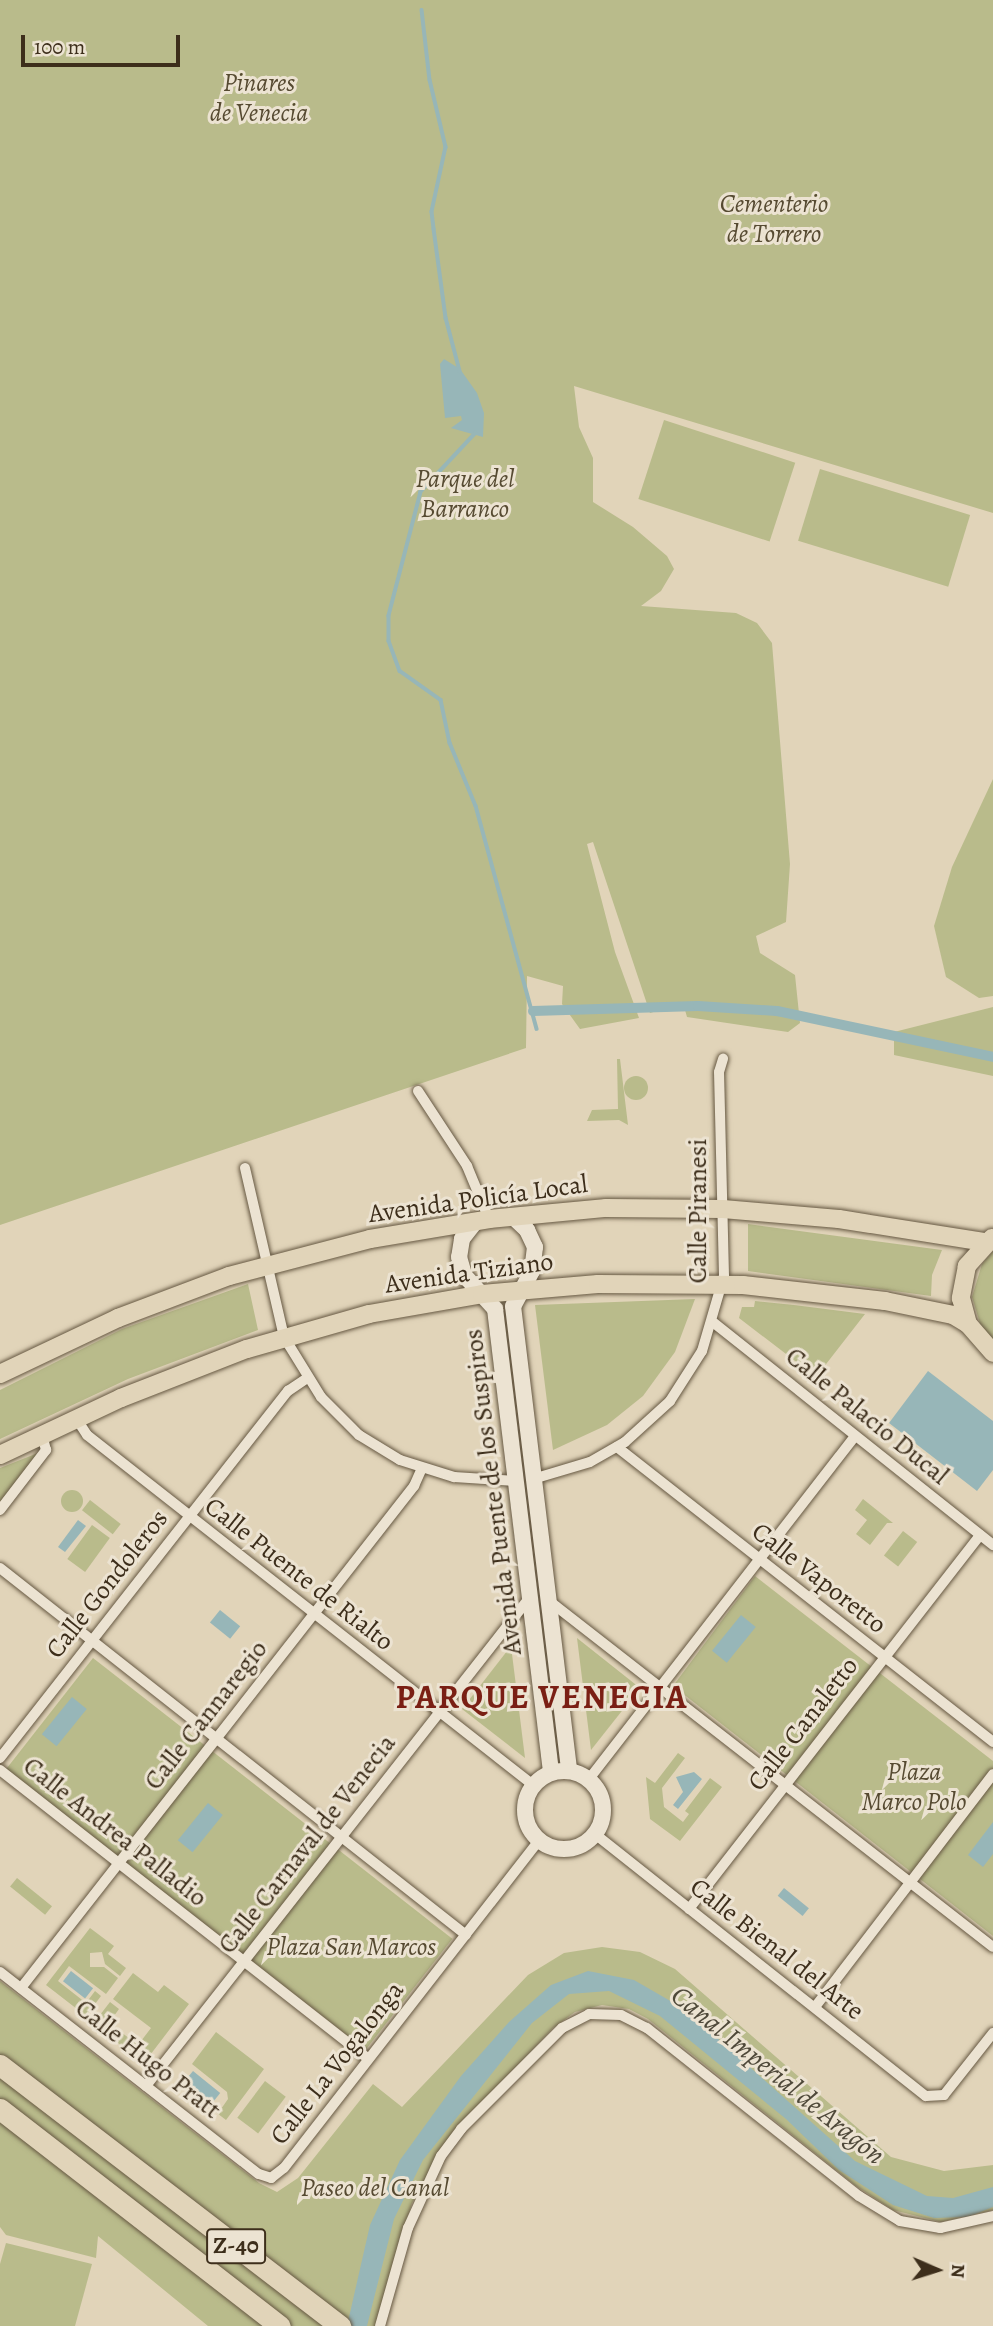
<!DOCTYPE html>
<meta charset="utf-8">
<style>
body{margin:0}
#map{position:relative;width:993px;height:2326px;overflow:hidden;background:#e1d4b9;font-family:Alegreya,serif}
div>[style]{position:absolute}
[style*='--x']{left:calc(var(--x)*1px);top:calc(var(--y)*1px);width:calc(var(--w)*1px);rotate:calc(var(--a)*1deg)}
.green>*{inset:0;background:#b9bb8b;transform-origin:0 0}
.round{border-radius:50%}
.water>*{inset:0;background:#97b6b8;transform-origin:0 0}
.stream>*{height:3.5px;margin:-1.75px;padding:0 1.75px;transform-origin:1.75px;border-radius:1.75px;background:#97b6b8}
.canal>*{height:10px;margin:-5px;padding:0 5px;transform-origin:5px;border-radius:5px;background:#97b6b8}
.roads{filter:drop-shadow(0 0 2px #665842) drop-shadow(0 0 2px #665842)}
.street>*{height:10px;margin:-5px;padding:0 5px;transform-origin:5px;border-radius:5px;background:#ece3d2}
.secondary>*{height:16px;margin:-8px;padding:0 8px;transform-origin:8px;border-radius:8px;background:#ece3d2}
.secondary>.ring{margin:-8px;padding:0;box-sizing:content-box;background:none;border:16px solid #ece3d2;border-radius:50%}
.primary>*{height:18px;margin:-9px;padding:0 9px;transform-origin:9px;border-radius:9px;background:#e1d4b9}
.highway>*{height:21px;margin:-10.5px;padding:0 10.5px;transform-origin:10.5px;border-radius:10.5px;background:#e1d4b9}
span{translate:-50% -50%;white-space:nowrap;text-align:center;line-height:1.15;-webkit-text-stroke:6px #ece3d2;paint-order:stroke}
.shield-label span{padding:2px 5px;background:#ece3d2;border:2px solid;border-radius:5px;-webkit-text-stroke-width:0}
.shield-label{font-size:24px;color:#3d2e1b;font-weight:700}
.park-label{font-size:26px;color:#564a31;font-style:italic}
.street-label{font-size:26px;color:#3d2e1b}
.water-label{font-size:28px;color:#4f493a;font-style:italic}
.district-label{font-size:33px;color:#7a1f14;font-weight:700;letter-spacing:2px}
.north{position:absolute;left:902px;top:2235px;width:70px;height:70px;-webkit-text-stroke:5px #ece3d2;paint-order:stroke;rotate:93deg;font-size:19px;font-weight:700;line-height:28px;text-align:center;color:#3d2e1b}
.north::after{content:'';display:block;margin:auto;width:24px;height:32px;background:#3d2e1b;clip-path:polygon(50% 0,100% 100%,50% 72%,0 100%)}
.scale{position:absolute;left:21px;top:35px;width:159px;height:32px;box-sizing:border-box;border:4px solid #3d2e1b;border-top:0;padding-left:9px;font-size:21px;line-height:24px;white-space:nowrap;color:#3d2e1b;-webkit-text-stroke:5px #ece3d2;paint-order:stroke}
</style>
<div id="map">
<div class="green">
<div style="clip-path:polygon(0 0,993px 0,993px 513px,574px 386px,579px 427px,593px 458px,593px 502px,633px 527px,667px 556px,674px 569px,661px 591px,641px 606px,736px 613px,757px 623px,772px 643px,790px 864px,786px 922px,756px 936px,760px 953px,795px 975px,800px 1023px,788px 1032px,687px 1017px,683px 1003px,650px 1013px,593px 842px,587px 844px,615px 952px,639px 1018px,580px 1029px,562px 1004px,563px 986px,527px 976px,526px 1048px,0 1225px)"></div>
<div style="left:664px;top:420px;width:138px;height:83px;rotate:18deg"></div>
<div style="left:820px;top:469px;width:157px;height:75px;rotate:17deg"></div>
<div style="clip-path:polygon(993px 779px,993px 996px,979px 998px,946px 977px,934px 926px,952px 867px)"></div>
<div style="clip-path:polygon(993px 1007px,993px 1076px,894px 1055px,894px 1032px)"></div>
<div style="clip-path:polygon(617px 1059px,620px 1059px,628px 1125px,619px 1120px,587px 1121px,592px 1110px,618px 1109px)"></div>
<div class="round" style="left:624px;top:1076px;width:24px;height:24px"></div>
<div style="clip-path:polygon(748px 1224px,942px 1250px,932px 1275px,931px 1296px,748px 1271px)"></div>
<div style="clip-path:polygon(993px 1251px,993px 1342px,982px 1330px,972px 1297px,982px 1264px)"></div>
<div style="clip-path:polygon(248px 1284px,258px 1330px,128px 1379px,0 1439px,0 1390px,122px 1329px)"></div>
<div style="clip-path:polygon(695px 1299px,675px 1352px,643px 1396px,607px 1425px,553px 1450px,535px 1305px)"></div>
<div style="clip-path:polygon(755px 1301px,794px 1305px,865px 1314px,816px 1377px,739px 1318px,742px 1307px,754px 1307px)"></div>
<div style="clip-path:polygon(38px 1453px,0 1502px,0 1468px)"></div>
<div class="round" style="left:61px;top:1490px;width:22px;height:22px"></div>
<div style="clip-path:polygon(863px 1499px,893px 1523px,887px 1523px,870px 1545px,856px 1534px,867px 1520px,855px 1510px)"></div>
<div style="left:90px;top:1500px;width:39px;height:13px;rotate:38deg"></div>
<div style="left:92px;top:1525px;width:22px;height:42px;rotate:36deg"></div>
<div style="left:903px;top:1531px;width:18px;height:31px;rotate:38deg"></div>
<div style="clip-path:polygon(755px 1576px,993px 1761px,993px 1936px,673px 1686px)"></div>
<div style="clip-path:polygon(577px 1638px,640px 1688px,591px 1750px)"></div>
<div style="clip-path:polygon(511px 1646px,525px 1758px,462px 1709px)"></div>
<div style="left:93px;top:1658px;width:456px;height:141px;rotate:38deg"></div>
<div style="clip-path:polygon(678px 1753px,685px 1758px,662px 1788px,664px 1807px,683px 1822px,689px 1814px,685px 1811px,710px 1778px,722px 1787px,680px 1841px,650px 1819px,646px 1777px,655px 1783px)"></div>
<div style="left:17px;top:1878px;width:45px;height:11px;rotate:39deg"></div>
<div style="clip-path:polygon(90px 1928px,114px 1946px,108px 1954px,126px 1968px,120px 1976px,105px 1964px,102px 1952px,90px 1953px,90px 1967px,104px 1967px,118px 1978px,106px 1994px,69px 1966px,58px 1981px,86px 2003px,95px 1991px,101px 1996px,86px 2016px,46px 1985px)"></div>
<div style="clip-path:polygon(602px 1947px,640px 1952px,675px 1969px,891px 2157px,944px 2171px,993px 2165px,993px 2210px,941px 2222px,893px 2210px,856px 2186px,648px 2019px,629px 2009px,602px 2005px,575px 2012px,553px 2028px,448px 2138px,412px 2203px,376px 2326px,208px 2326px,98px 2236px,96px 2258px,6px 2235px,0 2227px,0 1981px,259px 2183px,277px 2192px,298px 2178px,373px 2084px,402px 2107px,528px 1975px,564px 1953px)"></div>
<div style="clip-path:polygon(133px 1973px,158px 1992px,164px 1985px,189px 2004px,144px 2063px,93px 2024px,110px 2002px,119px 2009px,109px 2023px,138px 2045px,151px 2028px,113px 1999px)"></div>
<div style="clip-path:polygon(216px 2032px,264px 2069px,226px 2120px,213px 2110px,221px 2109px,228px 2099px,227px 2092px,192px 2064px)"></div>
<div style="left:265px;top:2081px;width:26px;height:46px;rotate:37deg"></div>
<div style="clip-path:polygon(6px 2243px,92px 2264px,75px 2326px,0 2326px,0 2264px)"></div>
</div>
<div class="water">
<div style="clip-path:polygon(444px 359px,460px 369px,477px 393px,484px 413px,483px 437px,451px 428px,462px 420px,461px 416px,445px 418px,440px 364px)"></div>
<div style="clip-path:polygon(928px 1371px,993px 1421px,993px 1470px,977px 1491px,889px 1423px)"></div>
<div style="clip-path:polygon(78px 1520px,86px 1526px,65px 1552px,58px 1547px)"></div>
<div style="left:220px;top:1610px;width:26px;height:16px;rotate:39deg"></div>
<div style="left:741px;top:1615px;width:19px;height:46px;rotate:39deg"></div>
<div style="left:72px;top:1697px;width:19px;height:48px;rotate:39deg"></div>
<div style="clip-path:polygon(694px 1772px,702px 1779px,678px 1809px,673px 1805px,683px 1792px,676px 1777px)"></div>
<div style="left:208px;top:1803px;width:19px;height:48px;rotate:39deg"></div>
<div style="clip-path:polygon(993px 1822px,993px 1854px,983px 1867px,968px 1855px)"></div>
<div style="left:784px;top:1888px;width:32px;height:10px;rotate:39deg"></div>
<div style="left:71px;top:1971px;width:28px;height:13px;rotate:38deg"></div>
<div style="clip-path:polygon(588px 1971px,634px 1980px,686px 2010px,855px 2161px,927px 2196px,953px 2198px,993px 2187px,993px 2207px,968px 2217px,934px 2218px,893px 2205px,839px 2170px,786px 2119px,660px 2016px,609px 1991px,569px 1994px,532px 2023px,423px 2160px,394px 2219px,367px 2326px,347px 2326px,370px 2225px,400px 2160px,461px 2076px,509px 2022px,551px 1985px)"></div>
<div style="left:193px;top:2071px;width:35px;height:13px;rotate:39deg"></div>
</div>
<div class="stream">
<div style="--x:422;--y:10;--w:70;--a:83.5"></div>
<div style="--x:430;--y:80;--w:69;--a:76.6"></div>
<div style="--x:446;--y:147;--w:66;--a:102.2"></div>
<div style="--x:432;--y:212;--w:17;--a:83"></div>
<div style="--x:434;--y:229;--w:90;--a:82.3"></div>
<div style="--x:446;--y:318;--w:55;--a:75.2"></div>
<div style="--x:476;--y:433;--w:81;--a:133"></div>
<div style="--x:421;--y:492;--w:128;--a:104.5"></div>
<div style="--x:389;--y:616;--w:25;--a:90"></div>
<div style="--x:389;--y:641;--w:32;--a:70"></div>
<div style="--x:400;--y:671;--w:50;--a:35.3"></div>
<div style="--x:441;--y:700;--w:44;--a:78.2"></div>
<div style="--x:450;--y:743;--w:68;--a:67.6"></div>
<div style="--x:476;--y:806;--w:231;--a:74.7"></div>
</div>
<div class="canal">
<div style="--x:533;--y:1011;--w:165;--a:-1.7"></div>
<div style="--x:698;--y:1006;--w:79;--a:3.6"></div>
<div style="--x:777;--y:1011;--w:221;--a:12"></div>
</div>
<div class="roads">
<div class="street">
<div style="--x:418;--y:1091;--w:90;--a:56.8"></div>
<div style="--x:467;--y:1166;--w:57;--a:67.5"></div>
<div style="--x:245;--y:1168;--w:173;--a:77"></div>
<div style="--x:284;--y:1337;--w:70;--a:58.3"></div>
<div style="--x:321;--y:1397;--w:54;--a:45"></div>
<div style="--x:359;--y:1435;--w:48;--a:31.4"></div>
<div style="--x:400;--y:1460;--w:57;--a:17.5"></div>
<div style="--x:454;--y:1477;--w:62;--a:3.7"></div>
<div style="--x:714;--y:1323;--w:357;--a:38.5"></div>
<div style="--x:76;--y:1418;--w:20;--a:57"></div>
<div style="--x:87;--y:1435;--w:567;--a:38.12"></div>
<div style="--x:617;--y:1447;--w:478;--a:38.1"></div>
<div style="--x:533;--y:1479;--w:59;--a:-16.6"></div>
<div style="--x:590;--y:1462;--w:40;--a:-29.7"></div>
<div style="--x:625;--y:1442;--w:61;--a:-42.3"></div>
<div style="--x:670;--y:1401;--w:59;--a:-57.4"></div>
<div style="--x:702;--y:1351;--w:78;--a:-73.7"></div>
<div style="--x:724;--y:1276;--w:204;--a:-91.4"></div>
<div style="--x:719;--y:1072;--w:14;--a:-73"></div>
<div style="--x:0;--y:1510;--w:76;--a:-52.5"></div>
<div style="--x:46;--y:1450;--w:16;--a:-105"></div>
<div style="--x:0;--y:1568;--w:593;--a:38.22"></div>
<div style="--x:548;--y:1600;--w:564;--a:37.95"></div>
<div style="--x:0;--y:1758;--w:467;--a:-51.9"></div>
<div style="--x:288;--y:1391;--w:23;--a:-34"></div>
<div style="--x:0;--y:1770;--w:468;--a:38.1"></div>
<div style="--x:589;--y:1779;--w:434;--a:-52.2"></div>
<div style="--x:595;--y:1834;--w:422;--a:38.4"></div>
<div style="--x:926;--y:2096;--w:18;--a:-3"></div>
<div style="--x:944;--y:2095;--w:79;--a:-51.7"></div>
<div style="--x:689;--y:1909;--w:474;--a:-52.1"></div>
<div style="--x:0;--y:1972;--w:328;--a:38"></div>
<div style="--x:259;--y:2174;--w:13;--a:18"></div>
<div style="--x:271;--y:2178;--w:16;--a:-38"></div>
<div style="--x:284;--y:2168;--w:415;--a:-52.1"></div>
<div style="--x:21;--y:1988;--w:638;--a:-51.94"></div>
<div style="--x:414;--y:1486;--w:20;--a:-66"></div>
<div style="--x:815;--y:2007;--w:293;--a:-52.6"></div>
<div style="--x:146;--y:2086;--w:622;--a:-51.86"></div>
<div style="--x:380;--y:2326;--w:102;--a:-74.1"></div>
<div style="--x:408;--y:2228;--w:79;--a:-65.4"></div>
<div style="--x:441;--y:2156;--w:34;--a:-53"></div>
<div style="--x:461;--y:2129;--w:143;--a:-45"></div>
<div style="--x:562;--y:2028;--w:30;--a:-27"></div>
<div style="--x:589;--y:2014;--w:32;--a:2"></div>
<div style="--x:621;--y:2015;--w:29;--a:27"></div>
<div style="--x:647;--y:2028;--w:270;--a:38.4"></div>
<div style="--x:859;--y:2196;--w:48;--a:31.4"></div>
<div style="--x:900;--y:2221;--w:41;--a:9.9"></div>
<div style="--x:940;--y:2228;--w:54;--a:-12.8"></div>
</div>
<div class="secondary">
<div style="--x:512;--y:1216;--w:21;--a:43"></div>
<div style="--x:527;--y:1230;--w:19;--a:65"></div>
<div style="--x:535;--y:1247;--w:24;--a:97"></div>
<div style="--x:532;--y:1271;--w:40;--a:118"></div>
<div style="--x:513;--y:1306;--w:467;--a:83.1"></div>
<div style="--x:476;--y:1221;--w:23;--a:128"></div>
<div style="--x:462;--y:1239;--w:18;--a:99"></div>
<div style="--x:459;--y:1257;--w:19;--a:74"></div>
<div style="--x:464;--y:1275;--w:46;--a:47.6"></div>
<div style="--x:495;--y:1309;--w:466;--a:83.1"></div>
<div class="ring" style="left:525px;top:1771px;width:62px;height:62px"></div>
</div>
<div class="primary">
<div style="--x:992;--y:1238;--w:38;--a:132"></div>
<div style="--x:967;--y:1266;--w:33;--a:101"></div>
<div style="--x:961;--y:1298;--w:27;--a:75"></div>
<div style="--x:968;--y:1324;--w:38;--a:49"></div>
<div style="--x:0;--y:1374;--w:131;--a:-25.4"></div>
<div style="--x:118;--y:1318;--w:119;--a:-20.7"></div>
<div style="--x:229;--y:1276;--w:146;--a:-14.7"></div>
<div style="--x:370;--y:1239;--w:121;--a:-9.5"></div>
<div style="--x:489;--y:1219;--w:118;--a:-5.4"></div>
<div style="--x:606;--y:1208;--w:117;--a:0.5"></div>
<div style="--x:723;--y:1209;--w:116;--a:4.9"></div>
<div style="--x:839;--y:1219;--w:148;--a:9"></div>
<div style="--x:0;--y:1455;--w:134;--a:-25.2"></div>
<div style="--x:121;--y:1398;--w:135;--a:-21.3"></div>
<div style="--x:247;--y:1349;--w:127;--a:-16"></div>
<div style="--x:369;--y:1314;--w:115;--a:-10"></div>
<div style="--x:482;--y:1294;--w:116;--a:-4.9"></div>
<div style="--x:598;--y:1284;--w:145;--a:0.4"></div>
<div style="--x:743;--y:1285;--w:143;--a:6.4"></div>
<div style="--x:885;--y:1301;--w:69;--a:11.6"></div>
<div style="--x:953;--y:1315;--w:17;--a:31"></div>
</div>
<div class="highway">
<div style="--x:0;--y:2065;--w:429;--a:37.5"></div>
<div style="--x:0;--y:2109;--w:354;--a:37.8"></div>
</div>
</div>
<div class="shield-label">
<span style="left:236px;top:2246px">Z-40</span>
</div>
<div class="park-label">
<span style="left:259px;top:98px">Pinares<br>de Venecia</span>
<span style="left:774px;top:219px">Cementerio<br>de Torrero</span>
<span style="left:465px;top:494px">Parque del<br>Barranco</span>
<span style="left:914px;top:1787px">Plaza<br>Marco Polo</span>
<span style="left:351px;top:1947px">Plaza San Marcos</span>
<span style="left:375px;top:2188px">Paseo del Canal</span>
</div>
<div class="street-label">
<span style="left:478px;top:1199px;rotate:-8deg">Avenida Policía Local</span>
<span style="left:698px;top:1211px;rotate:-90deg">Calle Piranesi</span>
<span style="left:469px;top:1273px;rotate:-8deg">Avenida Tiziano</span>
<span style="left:867px;top:1416px;rotate:39deg">Calle Palacio Ducal</span>
<span style="left:493px;top:1492px;rotate:-97deg">Avenida Puente de los Suspiros</span>
<span style="left:299px;top:1574px;rotate:38deg">Calle Puente de Rialto</span>
<span style="left:819px;top:1578px;rotate:38deg">Calle Vaporetto</span>
<span style="left:107px;top:1584px;rotate:-52deg">Calle Gondoleros</span>
<span style="left:206px;top:1715px;rotate:-52deg">Calle Cannaregio</span>
<span style="left:803px;top:1724px;rotate:-52deg">Calle Canaletto</span>
<span style="left:115px;top:1832px;rotate:38deg">Calle Andrea Palladio</span>
<span style="left:307px;top:1844px;rotate:-52deg">Calle Carnaval de Venecia</span>
<span style="left:777px;top:1949px;rotate:38deg">Calle Bienal del Arte</span>
<span style="left:148px;top:2059px;rotate:38deg">Calle Hugo Pratt</span>
<span style="left:337px;top:2063px;rotate:-52deg">Calle La Vogalonga</span>
</div>
<div class="water-label">
<span style="left:778px;top:2075px;rotate:39deg">Canal Imperial de Aragón</span>
</div>
<div class="district-label">
<span style="left:542px;top:1697px">PARQUE VENECIA</span>
</div>
<div class="north">N</div>
<div class="scale">100 m</div>
</div>
